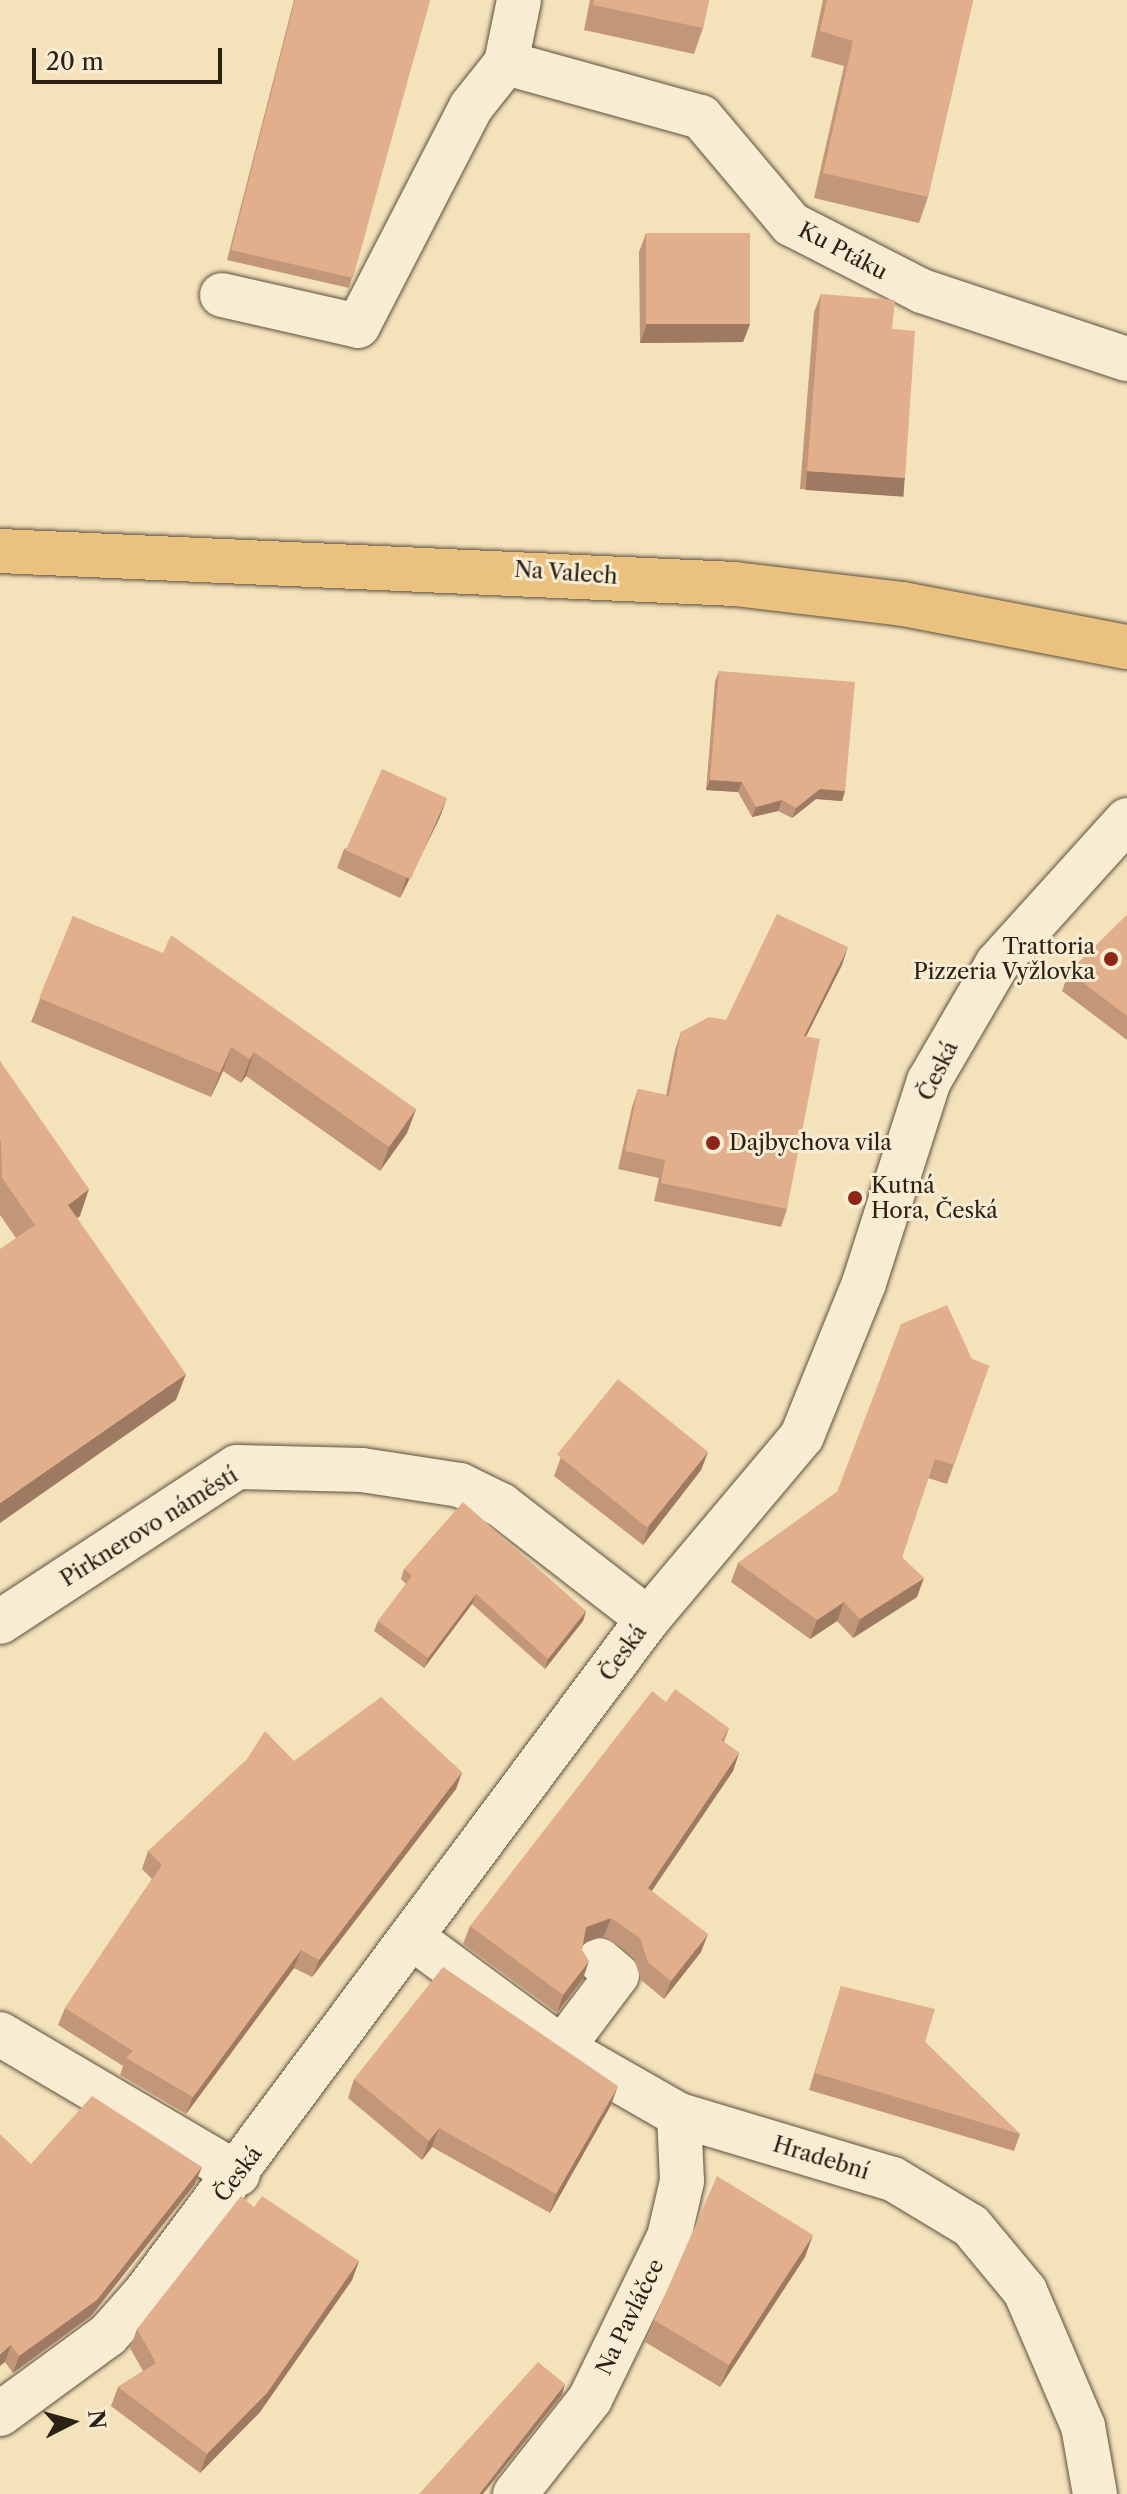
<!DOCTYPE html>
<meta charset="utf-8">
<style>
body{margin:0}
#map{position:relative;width:1127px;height:2494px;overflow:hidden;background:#f4e2bb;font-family:"Libre Caslon Text",serif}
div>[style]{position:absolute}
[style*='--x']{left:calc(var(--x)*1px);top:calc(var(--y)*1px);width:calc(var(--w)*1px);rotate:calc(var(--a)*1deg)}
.roads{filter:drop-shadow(0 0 2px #5d513e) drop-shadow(0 0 2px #5d513e)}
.minor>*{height:44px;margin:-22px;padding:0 22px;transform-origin:22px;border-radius:22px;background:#f8ecd3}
.major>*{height:44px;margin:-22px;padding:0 22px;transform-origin:22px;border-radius:22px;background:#eac17e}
.wall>*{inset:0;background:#c29678}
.shaded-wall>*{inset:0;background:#9e7a62;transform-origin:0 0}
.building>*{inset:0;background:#e2af8c;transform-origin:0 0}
.dots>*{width:22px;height:22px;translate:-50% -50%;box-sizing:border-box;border:4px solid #f8ecd3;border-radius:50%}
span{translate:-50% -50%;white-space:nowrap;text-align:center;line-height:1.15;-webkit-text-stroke:6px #f8ecd3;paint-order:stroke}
.street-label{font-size:22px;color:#2b2115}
.poi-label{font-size:22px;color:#2b2115}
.right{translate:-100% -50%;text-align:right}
.left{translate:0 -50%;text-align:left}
.north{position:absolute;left:32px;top:2382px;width:80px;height:80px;-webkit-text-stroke:6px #f8ecd3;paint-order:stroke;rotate:84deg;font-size:22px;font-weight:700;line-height:32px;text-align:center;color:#2b2115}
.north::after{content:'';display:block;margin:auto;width:28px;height:36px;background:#2b2115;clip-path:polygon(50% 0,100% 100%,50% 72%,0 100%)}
.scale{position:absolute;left:32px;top:48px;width:190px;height:36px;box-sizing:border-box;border:4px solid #2b2115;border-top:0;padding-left:10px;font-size:24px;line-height:28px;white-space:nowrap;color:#2b2115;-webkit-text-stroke:6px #f8ecd3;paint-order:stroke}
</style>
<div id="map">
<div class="roads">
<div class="minor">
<div style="--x:506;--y:63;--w:64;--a:-78.3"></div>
<div style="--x:222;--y:295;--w:139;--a:12.8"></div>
<div style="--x:358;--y:326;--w:246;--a:-62.7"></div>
<div style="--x:471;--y:107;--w:56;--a:-51.5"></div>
<div style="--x:506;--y:63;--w:202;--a:15.5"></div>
<div style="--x:701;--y:117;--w:140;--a:49.9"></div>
<div style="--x:791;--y:224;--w:147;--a:27.1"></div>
<div style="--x:922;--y:291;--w:216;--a:18.4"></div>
<div style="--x:0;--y:1622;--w:283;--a:-33.2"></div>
<div style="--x:237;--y:1467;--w:125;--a:1.4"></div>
<div style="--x:362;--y:1470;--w:99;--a:8.7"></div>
<div style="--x:460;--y:1485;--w:46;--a:26"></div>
<div style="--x:501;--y:1505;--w:186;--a:37.8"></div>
<div style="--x:414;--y:1939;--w:184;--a:36.4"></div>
<div style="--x:562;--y:2048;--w:135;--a:29.8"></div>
<div style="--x:679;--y:2115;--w:223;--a:16.7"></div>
<div style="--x:893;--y:2179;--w:91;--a:31.1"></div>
<div style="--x:971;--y:2226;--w:85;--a:50.3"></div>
<div style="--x:1025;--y:2291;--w:147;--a:66.8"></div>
<div style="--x:1083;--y:2426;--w:69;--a:80"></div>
<div style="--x:0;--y:2034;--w:276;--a:30.5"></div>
<div style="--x:562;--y:2048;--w:91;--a:-53"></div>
<div style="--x:617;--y:1975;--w:23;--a:-140"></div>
<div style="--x:0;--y:2414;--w:134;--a:-36.2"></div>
<div style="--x:108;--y:2335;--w:57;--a:-48.5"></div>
<div style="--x:146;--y:2292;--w:840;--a:-53.28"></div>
<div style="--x:648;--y:1619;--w:239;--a:-49.9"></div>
<div style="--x:802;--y:1436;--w:165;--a:-67.9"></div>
<div style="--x:864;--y:1283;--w:212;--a:-72.2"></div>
<div style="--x:929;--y:1081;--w:135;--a:-59.8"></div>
<div style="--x:997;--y:964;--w:194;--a:-47.9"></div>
<div style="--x:515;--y:2494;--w:121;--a:-51.7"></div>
<div style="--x:590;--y:2399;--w:180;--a:-64"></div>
<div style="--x:669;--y:2237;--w:57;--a:-76.9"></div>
<div style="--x:682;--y:2181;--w:66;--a:-92.6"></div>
</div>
<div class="major">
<div style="--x:0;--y:551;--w:736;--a:2.57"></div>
<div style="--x:735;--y:584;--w:169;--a:6.8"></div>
<div style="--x:903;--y:604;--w:228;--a:10.9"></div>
</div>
</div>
<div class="wall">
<div style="clip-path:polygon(294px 0,430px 0,349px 288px,227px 260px)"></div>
<div style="clip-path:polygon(590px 0,709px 0,703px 28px,694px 54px,584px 30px)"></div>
<div style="clip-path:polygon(823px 0,973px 0,928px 197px,919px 223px,814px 198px,844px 66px,811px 57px)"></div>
<div style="clip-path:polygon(646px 233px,750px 324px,743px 342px,640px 343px,639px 252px)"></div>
<div style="clip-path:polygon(821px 294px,892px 329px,905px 478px,898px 496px,800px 489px,814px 312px)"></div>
<div style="clip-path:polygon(719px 671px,845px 791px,842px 801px,816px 799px,792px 818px,778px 811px,752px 817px,738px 792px,706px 790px,715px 681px)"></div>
<div style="clip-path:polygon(440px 817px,400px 898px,337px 868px,344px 849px)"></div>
<div style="clip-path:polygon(1127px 915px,1127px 1040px,1062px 991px,1069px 972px)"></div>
<div style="clip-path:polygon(73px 916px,416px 1109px,407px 1133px,380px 1171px,246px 1076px,241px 1083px,223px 1071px,211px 1097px,31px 1022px)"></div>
<div style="clip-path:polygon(842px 965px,806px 1037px,787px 1209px,781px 1227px,654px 1201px,659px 1178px,618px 1169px,632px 1107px,638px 1089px,666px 1095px,675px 1050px,681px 1032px,726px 1020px)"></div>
<div style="clip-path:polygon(0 1061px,80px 1216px,77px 1218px,176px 1400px,16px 1238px,0 1215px)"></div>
<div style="clip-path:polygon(972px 1359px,989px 1366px,947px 1484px,928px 1478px,902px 1557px,917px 1597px,853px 1638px,837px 1621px,810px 1639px,731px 1582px,738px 1563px,837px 1492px)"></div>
<div style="clip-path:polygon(708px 1452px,701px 1470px,643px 1545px,554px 1476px,561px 1457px)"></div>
<div style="clip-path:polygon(404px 1569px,586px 1611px,583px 1621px,545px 1669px,472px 1604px,424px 1668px,374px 1631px,378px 1621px,406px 1584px,401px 1579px)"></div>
<div style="clip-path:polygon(666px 1702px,729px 1728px,724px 1742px,739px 1753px,733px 1771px,651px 1891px,701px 1952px,664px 1999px,641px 1980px,633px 1956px,604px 1936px,583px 1943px,582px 1950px,583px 1979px,557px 2013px,463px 1944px,470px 1926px)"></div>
<div style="clip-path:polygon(294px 1761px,462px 1772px,456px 1789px,312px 1977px,294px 1968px,186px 2114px,120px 2075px,123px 2066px,58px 2025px,65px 2008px,152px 1879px,142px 1869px,148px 1851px)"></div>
<div style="clip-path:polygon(841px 1986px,925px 2042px,1020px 2134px,1014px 2151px,809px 2090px)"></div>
<div style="clip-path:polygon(354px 2079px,611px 2105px,550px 2213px,432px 2147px,422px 2160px,348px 2098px)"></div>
<div style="clip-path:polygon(31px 2164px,195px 2184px,91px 2316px,13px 2373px,5px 2362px)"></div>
<div style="clip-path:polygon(254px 2207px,359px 2261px,352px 2280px,260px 2412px,200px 2473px,111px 2406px,118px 2387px,143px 2371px,130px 2348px,137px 2329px)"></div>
<div style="clip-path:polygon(805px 2257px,720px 2387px,645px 2342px,654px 2320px)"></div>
</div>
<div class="shaded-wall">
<div style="clip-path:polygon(647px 324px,750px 324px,743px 342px,640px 343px)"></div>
<div style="left:807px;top:471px;width:98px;height:19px;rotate:4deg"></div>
<div style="clip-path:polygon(710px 780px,742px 782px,738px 792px,706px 790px)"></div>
<div style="clip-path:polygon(820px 789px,845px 791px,842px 801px,816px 799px,792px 818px,796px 808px)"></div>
<div style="clip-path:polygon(447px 798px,440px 817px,400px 898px,406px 879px)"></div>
<div style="clip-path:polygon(782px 800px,778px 811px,752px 817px,756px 807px)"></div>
<div style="clip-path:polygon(848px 947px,842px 965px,797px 1054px,804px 1036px)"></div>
<div style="clip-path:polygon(231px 1047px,223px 1071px,211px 1097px,220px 1073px)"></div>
<div style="clip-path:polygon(254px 1052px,246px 1076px,241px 1083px,250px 1059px)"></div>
<div style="clip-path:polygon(416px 1109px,407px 1133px,380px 1171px,389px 1147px)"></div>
<div style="clip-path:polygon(89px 1189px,80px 1216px,58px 1231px,68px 1205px)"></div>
<div style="clip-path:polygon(186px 1374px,176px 1400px,0 1523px,0 1503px)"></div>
<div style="clip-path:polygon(708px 1452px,701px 1470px,643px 1545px,649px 1526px)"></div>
<div style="clip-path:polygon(924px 1578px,917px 1597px,853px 1638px,860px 1619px)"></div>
<div style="clip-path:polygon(476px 1594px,472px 1604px,424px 1668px,428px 1658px)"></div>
<div style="clip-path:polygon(844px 1602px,837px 1621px,810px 1639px,817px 1620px)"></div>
<div style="clip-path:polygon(586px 1611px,583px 1621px,545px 1669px,548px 1659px)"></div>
<div style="clip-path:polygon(739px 1753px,733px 1771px,641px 1907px,648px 1888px)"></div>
<div style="clip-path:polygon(462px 1772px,456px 1789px,312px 1977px,319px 1960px)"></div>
<div style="clip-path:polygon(611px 1918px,604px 1936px,579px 1945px,586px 1927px)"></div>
<div style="clip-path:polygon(708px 1934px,701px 1952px,664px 1999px,671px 1981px)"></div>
<div style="clip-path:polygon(301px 1950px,294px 1968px,186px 2114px,193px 2097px)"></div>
<div style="clip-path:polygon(589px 1961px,583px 1979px,557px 2013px,563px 1995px)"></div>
<div style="clip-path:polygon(618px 2086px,611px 2105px,550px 2213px,556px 2194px)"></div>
<div style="clip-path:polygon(439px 2128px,432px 2147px,422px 2160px,429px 2141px)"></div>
<div style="clip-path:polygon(202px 2167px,195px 2184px,91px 2316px,13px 2373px,19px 2356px)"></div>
<div style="clip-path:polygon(813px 2235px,805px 2257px,720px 2387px,729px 2365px)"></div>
<div style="clip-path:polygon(359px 2261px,352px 2280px,260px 2412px,200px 2473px,207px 2454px)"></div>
<div style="clip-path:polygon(11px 2345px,5px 2362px,0 2366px,0 2354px)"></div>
<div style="clip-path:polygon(565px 2384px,562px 2395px,483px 2494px,479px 2494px)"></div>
</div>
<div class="building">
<div style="clip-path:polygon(295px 0,430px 0,353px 278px,231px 250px)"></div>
<div style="clip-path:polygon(594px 0,709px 0,703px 28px,593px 5px)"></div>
<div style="clip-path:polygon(827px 0,973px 0,928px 197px,823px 173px,853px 41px,820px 31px)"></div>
<div style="left:646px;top:233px;width:104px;height:91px"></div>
<div style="clip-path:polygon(821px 294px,895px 300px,892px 329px,915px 331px,905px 478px,807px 471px)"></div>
<div style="clip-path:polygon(719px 671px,855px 682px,845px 791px,820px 789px,796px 808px,782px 800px,756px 807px,742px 782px,710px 780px)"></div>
<div style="left:382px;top:769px;width:71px;height:89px;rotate:24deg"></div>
<div style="clip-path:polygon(777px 914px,848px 947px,804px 1036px,820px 1039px,787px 1209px,661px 1183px,665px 1160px,625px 1151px,638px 1089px,669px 1096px,681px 1032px,709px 1017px,726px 1020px)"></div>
<div style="clip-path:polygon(1127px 915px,1127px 1016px,1069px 972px)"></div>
<div style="clip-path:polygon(73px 916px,163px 953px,171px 935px,416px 1109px,389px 1147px,254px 1052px,250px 1059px,231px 1047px,220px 1073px,39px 998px)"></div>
<div style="clip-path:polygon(0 1061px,89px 1189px,68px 1205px,186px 1374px,0 1503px,0 1249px,35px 1225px,2px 1178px,1px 1140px,0 1140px)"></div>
<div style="clip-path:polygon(947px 1305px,972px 1359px,989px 1366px,954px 1465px,935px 1459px,902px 1557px,924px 1578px,860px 1619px,844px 1602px,817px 1620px,738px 1563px,837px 1492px,901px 1324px)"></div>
<div style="left:618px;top:1379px;width:116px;height:97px;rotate:39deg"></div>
<div style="clip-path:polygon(463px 1502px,586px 1611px,548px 1659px,476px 1594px,428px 1658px,378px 1621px,412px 1576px,404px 1569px)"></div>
<div style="clip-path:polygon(675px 1689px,729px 1728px,721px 1740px,739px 1753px,648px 1888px,708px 1934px,671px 1981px,648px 1962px,640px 1938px,611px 1918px,586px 1927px,582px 1950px,589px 1961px,563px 1995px,470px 1926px,652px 1691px,666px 1702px)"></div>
<div style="clip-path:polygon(381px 1697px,462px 1772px,319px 1960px,301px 1950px,193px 2097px,126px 2058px,133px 2051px,65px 2008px,162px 1865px,148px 1851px,247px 1759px,265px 1731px,294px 1761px)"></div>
<div style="clip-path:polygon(443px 1967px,618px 2086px,556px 2194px,439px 2128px,429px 2141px,354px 2079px)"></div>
<div style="clip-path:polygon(841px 1986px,935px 2009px,925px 2042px,1020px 2134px,815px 2073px)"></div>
<div style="clip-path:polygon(92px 2096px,202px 2167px,97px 2300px,19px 2356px,11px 2345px,0 2354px,0 2134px,31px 2164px)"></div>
<div style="clip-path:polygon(717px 2176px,813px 2235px,729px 2365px,654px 2320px)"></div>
<div style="clip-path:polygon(241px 2196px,254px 2207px,262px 2196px,359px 2261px,267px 2393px,207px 2454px,118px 2387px,156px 2363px,137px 2329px)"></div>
<div style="clip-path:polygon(538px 2362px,565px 2384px,479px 2494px,419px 2494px)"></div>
</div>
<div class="dots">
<div style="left:1111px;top:959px;background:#8f2418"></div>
<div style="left:713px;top:1143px;background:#8f2418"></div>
<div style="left:855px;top:1198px;background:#8f2418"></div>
</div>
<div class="street-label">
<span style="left:843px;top:251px;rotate:28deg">Ku Ptáku</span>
<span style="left:566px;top:573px;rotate:4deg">Na Valech</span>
<span style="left:938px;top:1071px;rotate:-64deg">Česká</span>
<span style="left:149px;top:1527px;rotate:-32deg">Pirknerovo náměstí</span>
<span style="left:623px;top:1653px;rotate:-54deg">Česká</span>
<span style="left:821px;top:2158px;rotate:17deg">Hradební</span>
<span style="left:238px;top:2174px;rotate:-53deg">Česká</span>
<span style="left:630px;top:2317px;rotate:-64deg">Na Pavláčce</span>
</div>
<div class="poi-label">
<span class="right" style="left:1095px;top:959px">Trattoria<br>Pizzeria Vyžlovka</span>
<span class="left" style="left:729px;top:1143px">Dajbychova vila</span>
<span class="left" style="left:871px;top:1198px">Kutná<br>Hora, Česká</span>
</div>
<div class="north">N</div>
<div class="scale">20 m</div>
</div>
